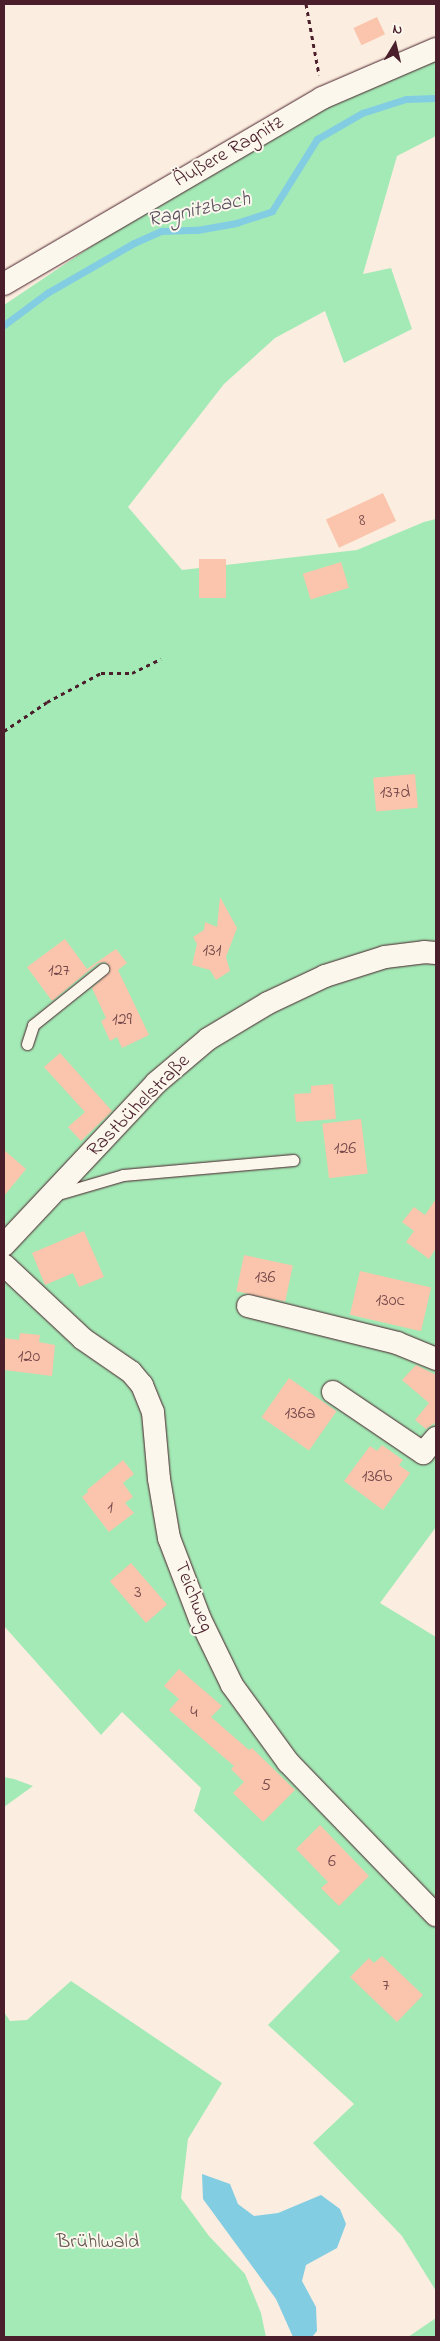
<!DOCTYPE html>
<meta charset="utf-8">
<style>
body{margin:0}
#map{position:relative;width:440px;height:2341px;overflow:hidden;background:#fbeddf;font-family:"Indie Flower",sans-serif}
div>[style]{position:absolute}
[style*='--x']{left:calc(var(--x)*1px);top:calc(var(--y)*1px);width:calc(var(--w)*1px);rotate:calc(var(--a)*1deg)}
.green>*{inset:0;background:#a4eab6}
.water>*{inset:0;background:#83cde3}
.stream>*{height:7px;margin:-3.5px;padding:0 3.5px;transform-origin:3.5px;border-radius:3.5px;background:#83cde3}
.building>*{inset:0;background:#fac5ac;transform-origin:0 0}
.path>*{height:3px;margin-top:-1.5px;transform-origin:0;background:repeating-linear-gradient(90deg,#4a1f2b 0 4px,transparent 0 8px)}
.roads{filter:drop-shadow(0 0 1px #4a1f2b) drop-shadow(0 0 1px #4a1f2b)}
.service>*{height:11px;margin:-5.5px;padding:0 5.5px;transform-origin:5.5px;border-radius:5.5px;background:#fbf7ec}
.minor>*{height:22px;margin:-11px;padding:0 11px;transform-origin:11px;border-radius:11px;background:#fbf7ec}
span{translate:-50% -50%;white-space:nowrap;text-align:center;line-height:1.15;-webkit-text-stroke:4px #fbf7ec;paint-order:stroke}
.number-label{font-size:18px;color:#76484b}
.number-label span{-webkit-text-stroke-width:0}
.street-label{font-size:20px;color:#4a1f2b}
.park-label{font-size:20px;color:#60524e}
.water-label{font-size:21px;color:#5b5362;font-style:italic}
.frame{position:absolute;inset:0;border:5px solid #4a1f2b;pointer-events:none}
.north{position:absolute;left:370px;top:20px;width:50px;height:50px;-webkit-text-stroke:4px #fbf7ec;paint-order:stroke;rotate:9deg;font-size:14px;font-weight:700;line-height:20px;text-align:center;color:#4a1f2b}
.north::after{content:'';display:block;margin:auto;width:18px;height:22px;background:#4a1f2b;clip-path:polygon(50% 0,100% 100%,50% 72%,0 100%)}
</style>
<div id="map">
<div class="green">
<div style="clip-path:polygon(436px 37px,436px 136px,397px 156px,363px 274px,391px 268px,412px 329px,344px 363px,325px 311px,275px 338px,224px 384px,128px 507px,182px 570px,357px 550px,424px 522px,436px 519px,436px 1527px,380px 1603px,436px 1637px,436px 2291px,402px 2236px,313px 2143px,354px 2104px,268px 2025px,340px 1951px,194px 1811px,201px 1788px,122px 1712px,101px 1735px,4px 1626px,4px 305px,345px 76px)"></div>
<div style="clip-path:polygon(4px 1777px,14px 1779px,33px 1786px,4px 1807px)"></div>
<div style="clip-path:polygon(71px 1981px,222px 2083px,188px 2139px,181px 2198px,209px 2236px,245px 2274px,261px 2313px,266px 2337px,4px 2337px,4px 2012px,10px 2021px,27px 2020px)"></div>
<div style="clip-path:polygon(436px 2318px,436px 2337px,408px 2337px)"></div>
</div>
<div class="water">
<div style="clip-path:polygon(202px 2174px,230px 2184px,238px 2204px,254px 2216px,278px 2213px,321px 2195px,340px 2209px,346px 2224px,337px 2248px,306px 2265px,302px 2281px,316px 2307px,317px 2331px,312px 2337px,293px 2337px,276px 2299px,203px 2199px)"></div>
</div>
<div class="stream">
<div style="--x:4;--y:325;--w:54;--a:-36.7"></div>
<div style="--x:47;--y:293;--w:100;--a:-29.9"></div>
<div style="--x:134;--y:243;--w:30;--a:-24"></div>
<div style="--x:161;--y:231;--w:36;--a:-2"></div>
<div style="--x:197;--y:230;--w:40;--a:-10"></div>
<div style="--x:236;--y:223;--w:38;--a:-18"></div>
<div style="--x:272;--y:211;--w:85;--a:-58"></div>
<div style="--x:317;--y:139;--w:52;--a:-30"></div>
<div style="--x:362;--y:113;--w:46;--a:-17.7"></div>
<div style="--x:406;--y:99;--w:30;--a:-2"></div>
</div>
<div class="building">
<div style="left:377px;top:17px;width:19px;height:26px;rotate:65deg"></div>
<div style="left:383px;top:493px;width:31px;height:63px;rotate:65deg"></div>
<div style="left:199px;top:559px;width:27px;height:39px"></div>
<div style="left:341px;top:562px;width:27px;height:40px;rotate:73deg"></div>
<div style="left:415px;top:774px;width:34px;height:42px;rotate:85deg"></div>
<div style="clip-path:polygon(220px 897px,237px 928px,226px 957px,230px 971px,216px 980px,210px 970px,192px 965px,197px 944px,193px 937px,204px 930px,205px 922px,217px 927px)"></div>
<div style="clip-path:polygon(65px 939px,87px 969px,116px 949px,127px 963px,118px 970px,149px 1035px,122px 1048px,117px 1037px,110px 1041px,101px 1021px,106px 1018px,92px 988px,110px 972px,109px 965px,105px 962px,98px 963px,52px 1001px,27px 967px)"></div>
<div style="clip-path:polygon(60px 1053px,112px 1111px,81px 1141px,68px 1127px,85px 1112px,44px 1067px)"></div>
<div style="clip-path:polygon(333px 1084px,336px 1119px,296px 1122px,294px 1094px,311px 1093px,311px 1086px)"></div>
<div style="left:361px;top:1119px;width:55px;height:39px;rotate:83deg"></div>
<div style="clip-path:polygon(4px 1150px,26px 1169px,4px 1196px)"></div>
<div style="clip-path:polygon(436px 1199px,436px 1248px,429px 1259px,406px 1242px,414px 1231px,402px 1222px,414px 1207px,425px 1215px)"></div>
<div style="clip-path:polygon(84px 1231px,104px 1277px,79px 1287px,73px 1273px,45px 1285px,32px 1253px)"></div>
<div style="left:244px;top:1255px;width:50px;height:37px;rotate:12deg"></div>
<div style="left:360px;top:1271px;width:73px;height:45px;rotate:13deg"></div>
<div style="clip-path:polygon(20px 1333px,40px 1335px,39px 1342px,55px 1345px,52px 1376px,4px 1370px,4px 1338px,19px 1340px)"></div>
<div style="clip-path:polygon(416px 1365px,436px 1375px,436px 1422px,426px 1429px,415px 1420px,429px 1403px,402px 1380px)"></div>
<div style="left:289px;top:1378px;width:58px;height:48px;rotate:35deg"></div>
<div style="clip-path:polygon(382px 1445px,403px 1460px,399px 1465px,410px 1473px,383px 1510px,344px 1481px,370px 1446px,377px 1451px)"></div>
<div style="clip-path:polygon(123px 1460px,134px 1474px,123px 1483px,133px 1497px,125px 1503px,134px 1513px,109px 1532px,82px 1497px,88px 1492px,87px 1490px)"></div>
<div style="left:131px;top:1563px;width:55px;height:28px;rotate:49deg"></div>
<div style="clip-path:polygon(179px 1669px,222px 1706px,211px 1717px,249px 1750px,252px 1748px,295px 1790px,263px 1822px,233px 1793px,244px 1782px,231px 1769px,234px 1766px,169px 1710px,179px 1699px,164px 1686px)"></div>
<div style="clip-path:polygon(320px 1825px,369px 1876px,339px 1906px,321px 1888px,328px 1882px,296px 1849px)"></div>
<div style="clip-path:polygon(382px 1956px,423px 1995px,397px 2022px,350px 1977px,369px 1958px,374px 1963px)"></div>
</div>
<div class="path">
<div style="--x:306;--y:4;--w:72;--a:79.6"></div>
<div style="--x:4;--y:731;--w:52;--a:-34"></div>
<div style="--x:47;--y:702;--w:61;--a:-28.2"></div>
<div style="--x:101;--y:673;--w:31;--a:0"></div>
<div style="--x:132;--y:673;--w:32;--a:-26"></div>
</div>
<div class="roads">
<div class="service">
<div style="--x:27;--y:1044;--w:20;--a:-72"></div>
<div style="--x:33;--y:1025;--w:90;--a:-38.7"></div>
<div style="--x:58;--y:1194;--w:68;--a:-16.3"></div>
<div style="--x:123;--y:1175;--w:171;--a:-5"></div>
</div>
<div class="minor">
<div style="--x:4;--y:284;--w:368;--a:-30.3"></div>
<div style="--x:322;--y:98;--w:124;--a:-23.3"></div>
<div style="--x:4;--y:1245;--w:222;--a:-46.8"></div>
<div style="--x:156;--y:1083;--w:68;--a:-40.2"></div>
<div style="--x:208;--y:1039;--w:70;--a:-31"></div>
<div style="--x:268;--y:1003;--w:63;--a:-25.3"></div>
<div style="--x:325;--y:976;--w:63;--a:-17.6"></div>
<div style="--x:385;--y:957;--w:39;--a:-7"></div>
<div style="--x:424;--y:952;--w:12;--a:5"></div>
<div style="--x:4;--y:1265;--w:108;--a:43.1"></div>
<div style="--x:83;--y:1339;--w:58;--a:34.5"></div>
<div style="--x:131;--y:1372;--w:17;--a:50"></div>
<div style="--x:142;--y:1385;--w:29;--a:68"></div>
<div style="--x:153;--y:1412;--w:67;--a:84.9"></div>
<div style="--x:159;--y:1479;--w:60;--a:80.4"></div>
<div style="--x:169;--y:1538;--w:87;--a:69.1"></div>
<div style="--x:200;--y:1619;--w:73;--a:64.1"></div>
<div style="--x:232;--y:1685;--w:95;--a:54"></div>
<div style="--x:288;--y:1762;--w:213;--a:46"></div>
<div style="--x:248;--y:1306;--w:154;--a:13.9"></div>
<div style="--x:397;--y:1343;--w:42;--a:22.3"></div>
<div style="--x:333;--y:1392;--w:109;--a:34.1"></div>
<div style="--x:423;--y:1453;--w:20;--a:-49"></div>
</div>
</div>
<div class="number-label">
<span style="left:362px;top:521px">8</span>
<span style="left:395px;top:793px">137d</span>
<span style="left:212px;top:951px">131</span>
<span style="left:59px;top:971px">127</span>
<span style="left:122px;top:1020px">129</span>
<span style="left:345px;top:1149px">126</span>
<span style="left:265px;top:1278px">136</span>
<span style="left:390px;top:1301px">130c</span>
<span style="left:29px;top:1357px">120</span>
<span style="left:300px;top:1414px">136a</span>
<span style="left:377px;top:1477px">136b</span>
<span style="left:110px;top:1508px">1</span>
<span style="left:138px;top:1593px">3</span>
<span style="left:194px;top:1713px">4</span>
<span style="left:266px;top:1786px">5</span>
<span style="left:332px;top:1862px">6</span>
<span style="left:386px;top:1986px">7</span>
</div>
<div class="street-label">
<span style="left:229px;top:152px;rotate:-30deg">Äußere Ragnitz</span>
<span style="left:139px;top:1106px;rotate:-45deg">Rastbühelstraße</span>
<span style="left:193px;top:1597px;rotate:68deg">Teichweg</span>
</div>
<div class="park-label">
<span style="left:98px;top:2242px">Brühlwald</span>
</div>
<div class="water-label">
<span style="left:199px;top:210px;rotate:-12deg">Ragnitzbach</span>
</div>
<div class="frame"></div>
<div class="north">N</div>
</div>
